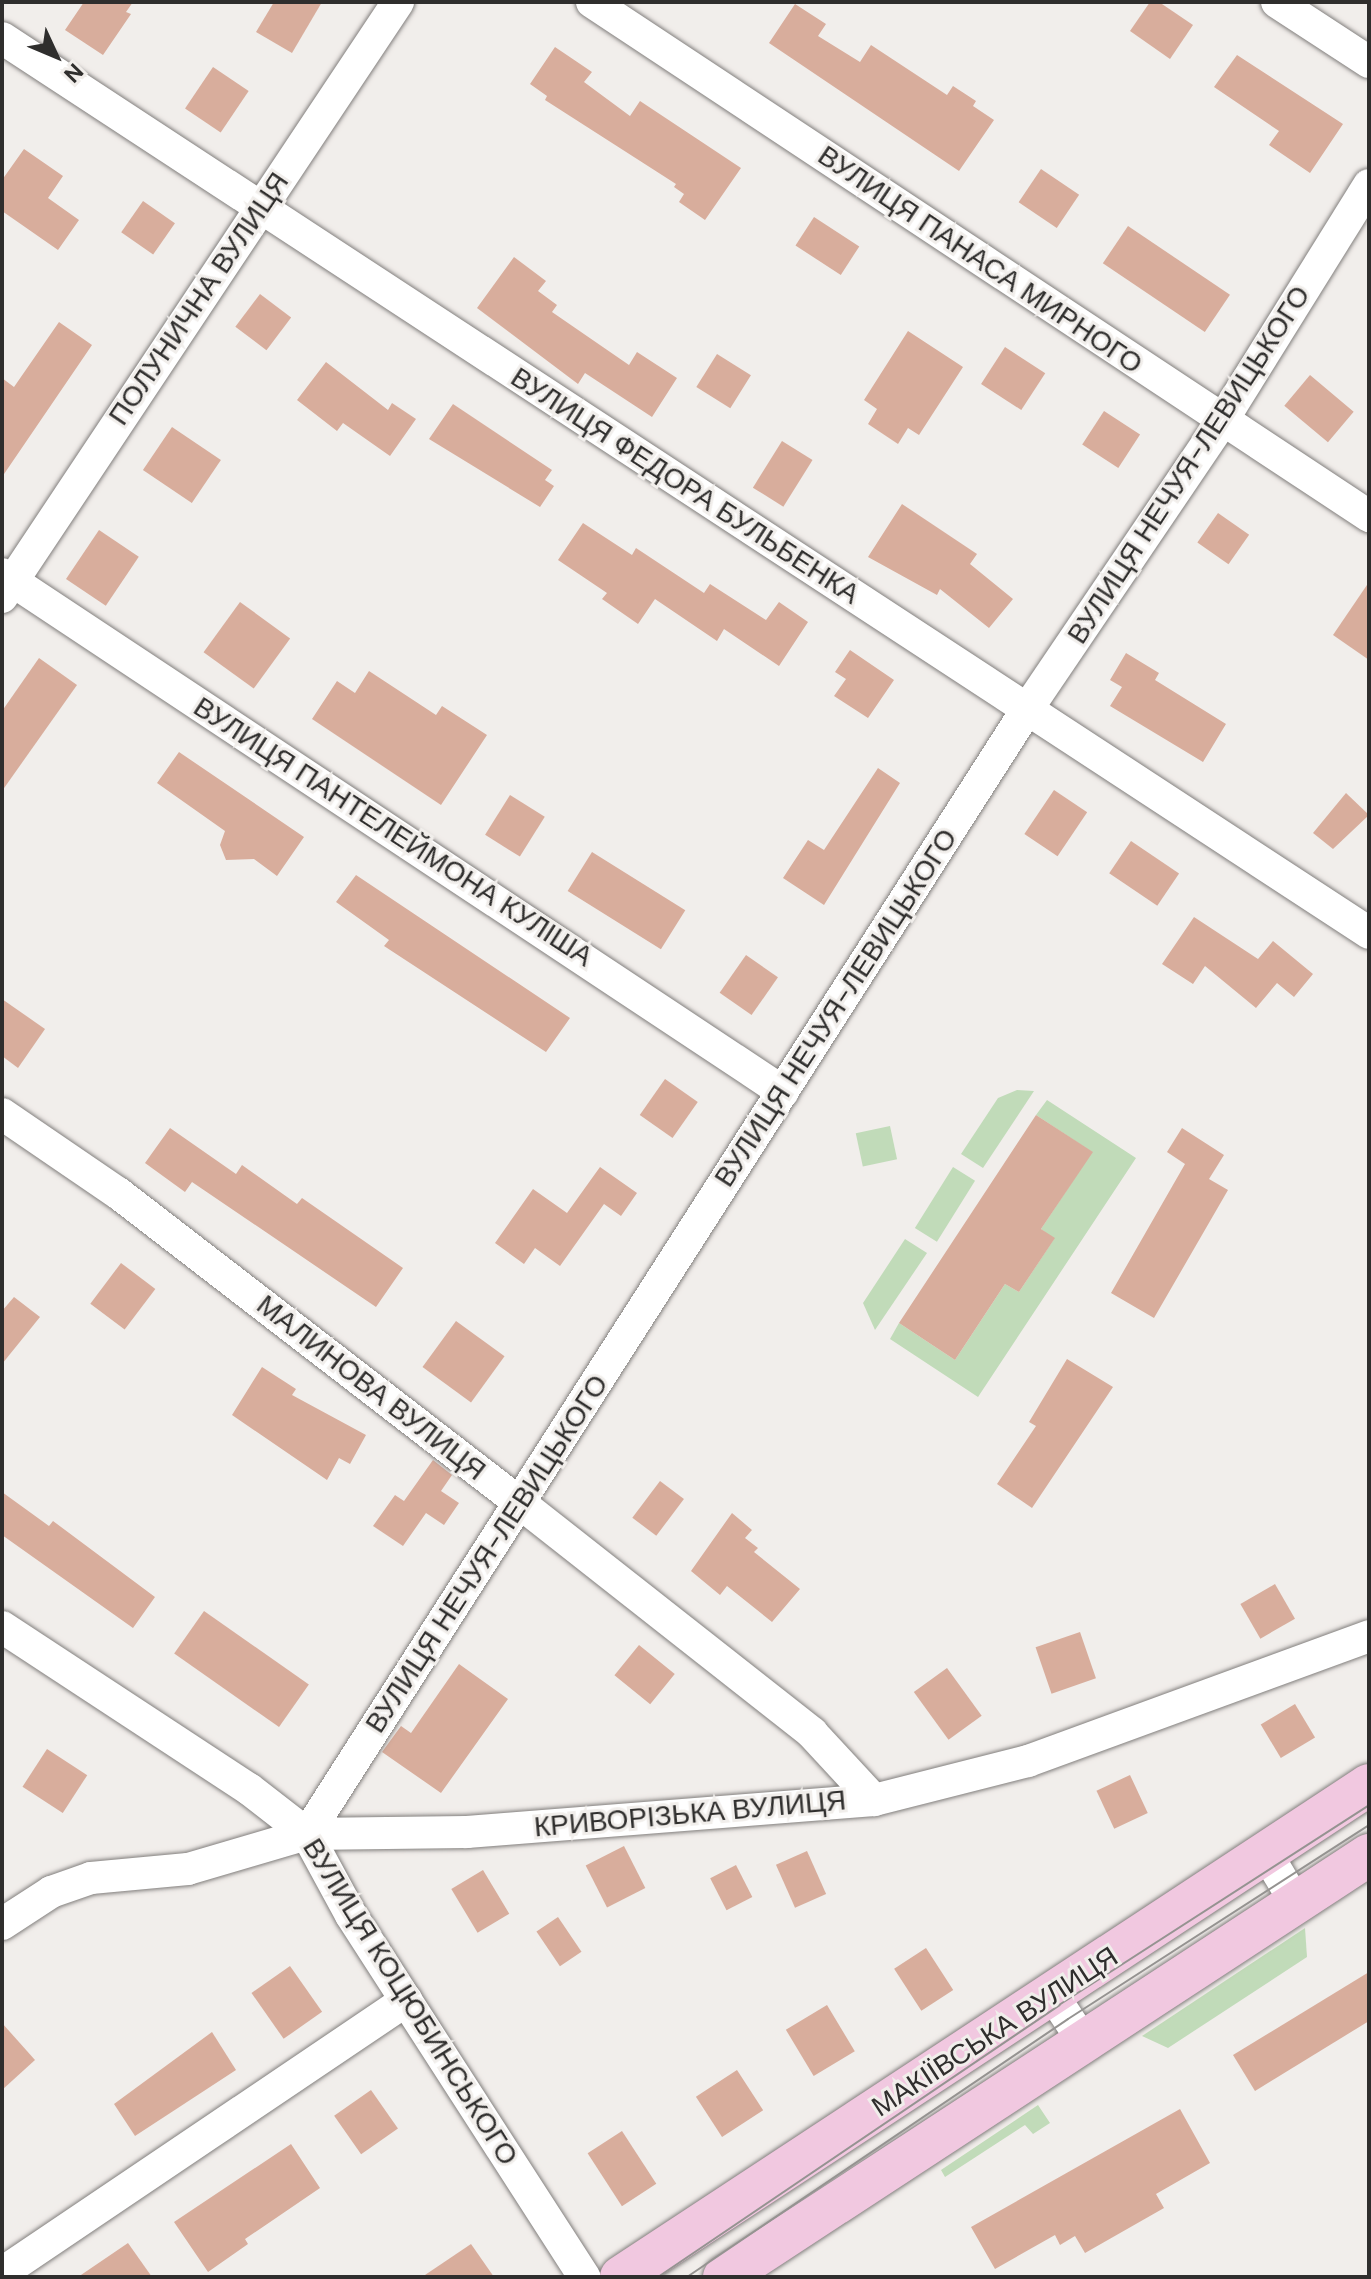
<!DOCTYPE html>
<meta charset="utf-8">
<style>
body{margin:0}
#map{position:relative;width:1371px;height:2279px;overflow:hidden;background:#f1eeeb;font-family:"DM Sans",sans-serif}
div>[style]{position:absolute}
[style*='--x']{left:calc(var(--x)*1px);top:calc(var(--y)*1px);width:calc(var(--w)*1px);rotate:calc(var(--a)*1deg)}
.green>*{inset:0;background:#c1dbb9;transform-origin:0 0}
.building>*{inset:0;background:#d8ad9c;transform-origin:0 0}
.roads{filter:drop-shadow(0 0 2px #827f7d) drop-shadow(0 0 2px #827f7d)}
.minor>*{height:32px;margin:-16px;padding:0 16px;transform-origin:16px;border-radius:16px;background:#fff}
.major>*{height:42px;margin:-21px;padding:0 21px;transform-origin:21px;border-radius:21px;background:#f1c8e0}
.tram>*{height:2px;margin:-1px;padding:0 1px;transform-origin:1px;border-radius:1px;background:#959391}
span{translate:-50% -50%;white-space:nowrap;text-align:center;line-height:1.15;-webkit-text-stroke:6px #f1eeeb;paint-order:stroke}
.street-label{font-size:28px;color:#2f2e2d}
.frame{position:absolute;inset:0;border:4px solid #2f2e2d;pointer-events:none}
.north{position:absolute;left:16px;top:16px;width:80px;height:80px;-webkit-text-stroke:6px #f1eeeb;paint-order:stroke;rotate:134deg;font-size:22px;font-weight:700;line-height:32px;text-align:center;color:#2f2e2d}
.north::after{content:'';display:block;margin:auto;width:28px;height:36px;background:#2f2e2d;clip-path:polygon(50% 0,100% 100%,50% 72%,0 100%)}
</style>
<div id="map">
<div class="green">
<div style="clip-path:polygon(1017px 1090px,1034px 1091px,983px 1168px,961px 1154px,998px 1098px)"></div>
<div style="clip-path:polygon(1047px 1100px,1136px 1158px,978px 1397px,890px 1339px,899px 1323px,955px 1360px,1005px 1284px,1019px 1292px,1054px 1239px,1041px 1229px,1092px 1152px,1036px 1115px)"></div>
<div style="left:890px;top:1126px;width:34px;height:35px;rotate:78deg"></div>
<div style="left:953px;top:1167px;width:26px;height:72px;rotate:32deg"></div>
<div style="clip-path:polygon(905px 1239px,927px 1253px,875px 1330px,863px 1303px)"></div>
<div style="clip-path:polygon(1305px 1928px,1307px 1957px,1168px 2048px,1142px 2036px)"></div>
<div style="clip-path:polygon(1038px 2105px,1050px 2123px,1033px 2134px,1025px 2125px,945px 2177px,941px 2170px)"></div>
</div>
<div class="building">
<div style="clip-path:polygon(84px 2px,133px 2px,126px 12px,131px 14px,103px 55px,65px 30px)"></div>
<div style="clip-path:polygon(274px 2px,322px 2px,292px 53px,256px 32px)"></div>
<div style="clip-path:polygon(1150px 2px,1159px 2px,1193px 25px,1170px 59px,1130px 31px)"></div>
<div style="clip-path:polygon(795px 4px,826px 24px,818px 36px,860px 62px,871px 45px,947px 95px,953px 86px,976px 101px,973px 106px,994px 120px,959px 171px,769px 43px)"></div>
<div style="clip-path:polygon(555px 47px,592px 72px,584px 82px,630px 116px,640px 101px,741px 168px,705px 220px,679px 202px,684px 194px,674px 187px,676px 184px,545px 100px,547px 96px,530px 84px)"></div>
<div style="clip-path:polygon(1237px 55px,1343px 124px,1310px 173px,1269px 145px,1279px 131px,1214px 87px)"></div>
<div style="left:213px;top:67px;width:43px;height:50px;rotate:34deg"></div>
<div style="clip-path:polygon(24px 149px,63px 176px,48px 198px,79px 220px,58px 250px,2px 211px,2px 180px)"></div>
<div style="left:1041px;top:169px;width:46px;height:40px;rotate:34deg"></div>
<div style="left:143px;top:201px;width:39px;height:38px;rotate:35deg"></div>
<div style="left:814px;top:217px;width:54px;height:34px;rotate:33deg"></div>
<div style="left:1128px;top:226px;width:123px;height:45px;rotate:34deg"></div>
<div style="clip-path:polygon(514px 257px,546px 281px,538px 291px,557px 305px,552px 312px,629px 365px,637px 352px,677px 378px,652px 417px,585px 373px,578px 384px,477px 308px)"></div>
<div style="left:260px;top:294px;width:39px;height:41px;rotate:37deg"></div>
<div style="clip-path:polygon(59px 322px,92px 345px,2px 477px,2px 378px,14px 387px)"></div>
<div style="clip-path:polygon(908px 331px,963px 367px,919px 435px,908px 428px,898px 444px,868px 424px,877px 409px,864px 400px)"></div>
<div style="left:1005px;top:347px;width:48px;height:44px;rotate:33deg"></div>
<div style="left:717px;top:354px;width:40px;height:39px;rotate:32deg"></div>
<div style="clip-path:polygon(326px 362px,388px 410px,392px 403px,416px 419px,390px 456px,343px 423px,337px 431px,297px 400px)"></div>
<div style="left:1310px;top:375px;width:57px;height:40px;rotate:40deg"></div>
<div style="clip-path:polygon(453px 404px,552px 470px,545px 480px,554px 486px,540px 507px,429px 439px)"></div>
<div style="left:1104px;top:411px;width:43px;height:40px;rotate:33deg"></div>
<div style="left:172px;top:427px;width:59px;height:52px;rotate:34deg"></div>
<div style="left:782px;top:441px;width:36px;height:55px;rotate:32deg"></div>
<div style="clip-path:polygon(902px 504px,977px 554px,970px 564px,1013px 599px,989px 628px,940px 589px,937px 595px,868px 557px)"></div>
<div style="left:1218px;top:513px;width:38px;height:36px;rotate:35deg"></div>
<div style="clip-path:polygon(583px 523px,632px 555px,636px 548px,704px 593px,710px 584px,766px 620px,779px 602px,808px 622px,779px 666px,724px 629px,717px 641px,655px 599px,638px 624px,602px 599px,607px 593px,558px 560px)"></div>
<div style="left:99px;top:530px;width:48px;height:59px;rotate:34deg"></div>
<div style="clip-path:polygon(1369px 582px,1369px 660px,1333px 635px)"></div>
<div style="left:240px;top:602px;width:62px;height:62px;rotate:36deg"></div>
<div style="clip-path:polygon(850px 650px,894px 680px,868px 718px,834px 696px,846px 679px,835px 672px)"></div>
<div style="clip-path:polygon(1126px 653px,1159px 673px,1155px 680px,1226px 724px,1203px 762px,1110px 706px,1122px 687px,1110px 680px)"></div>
<div style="clip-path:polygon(39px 658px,77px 685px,2px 791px,2px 711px)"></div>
<div style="clip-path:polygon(369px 671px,436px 715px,442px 706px,487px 735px,441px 805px,312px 719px,337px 681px,355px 693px)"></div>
<div style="clip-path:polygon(179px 752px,304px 837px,277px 876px,254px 859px,226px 860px,220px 845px,225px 831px,157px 783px)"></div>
<div style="clip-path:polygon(878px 768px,900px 783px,824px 905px,783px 878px,808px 840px,824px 850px)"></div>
<div style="left:1054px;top:790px;width:40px;height:53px;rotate:34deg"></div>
<div style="clip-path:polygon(1346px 793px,1369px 815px,1333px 849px,1313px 833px)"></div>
<div style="left:510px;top:795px;width:41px;height:47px;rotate:32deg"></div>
<div style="left:1131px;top:841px;width:58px;height:39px;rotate:34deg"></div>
<div style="left:592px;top:852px;width:110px;height:46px;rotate:32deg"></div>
<div style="clip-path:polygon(356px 875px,570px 1018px,546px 1052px,384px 946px,389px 940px,336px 902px)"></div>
<div style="clip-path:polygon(1194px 917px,1258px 959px,1273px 941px,1313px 974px,1294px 997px,1277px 983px,1256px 1008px,1205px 966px,1193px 984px,1162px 964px)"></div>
<div style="left:746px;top:955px;width:39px;height:46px;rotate:35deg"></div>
<div style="clip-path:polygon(2px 999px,45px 1029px,18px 1068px,2px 1056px)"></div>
<div style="left:665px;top:1079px;width:40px;height:44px;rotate:35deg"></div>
<div style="clip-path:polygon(1036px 1115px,1093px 1152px,1041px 1229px,1055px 1238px,1019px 1292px,1005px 1284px,955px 1360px,899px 1323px)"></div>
<div style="clip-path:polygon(170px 1128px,236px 1174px,242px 1165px,297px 1204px,302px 1198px,403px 1268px,376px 1307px,192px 1182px,185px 1192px,145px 1163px)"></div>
<div style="clip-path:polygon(1182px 1128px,1224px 1155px,1209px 1179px,1228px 1190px,1154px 1318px,1111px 1293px,1185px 1164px,1167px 1152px)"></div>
<div style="clip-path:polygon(600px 1167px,637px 1193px,621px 1216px,604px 1204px,560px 1266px,535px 1248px,524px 1264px,495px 1243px,533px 1189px,567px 1213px)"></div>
<div style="left:121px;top:1263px;width:43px;height:51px;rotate:37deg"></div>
<div style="clip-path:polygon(14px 1297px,40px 1317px,2px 1364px,2px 1311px)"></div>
<div style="left:456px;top:1321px;width:60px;height:57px;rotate:36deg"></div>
<div style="clip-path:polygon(1067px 1359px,1113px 1387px,1032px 1508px,997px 1484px,1036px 1426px,1029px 1422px)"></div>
<div style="clip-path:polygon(262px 1367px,296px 1389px,292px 1395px,366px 1435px,350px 1464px,339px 1458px,327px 1480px,232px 1415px)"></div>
<div style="clip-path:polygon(433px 1460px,452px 1475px,441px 1491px,459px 1503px,444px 1525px,426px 1513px,403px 1546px,373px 1526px,395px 1495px,404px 1501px)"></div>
<div style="left:660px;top:1481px;width:30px;height:46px;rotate:37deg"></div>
<div style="clip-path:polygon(2px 1492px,49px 1526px,53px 1521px,155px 1597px,133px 1628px,2px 1535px)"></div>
<div style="clip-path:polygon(732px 1513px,752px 1530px,745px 1538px,758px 1548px,754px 1552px,800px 1589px,772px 1622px,727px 1586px,720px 1595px,691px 1571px)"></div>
<div style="left:1275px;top:1584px;width:40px;height:40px;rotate:60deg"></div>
<div style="left:204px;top:1611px;width:128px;height:52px;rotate:35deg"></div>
<div style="left:1080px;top:1632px;width:49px;height:47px;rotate:71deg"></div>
<div style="left:639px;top:1645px;width:46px;height:39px;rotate:39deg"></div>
<div style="clip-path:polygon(459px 1664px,508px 1699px,441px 1793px,382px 1752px,401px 1726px,411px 1733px)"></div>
<div style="left:947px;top:1668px;width:59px;height:41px;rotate:54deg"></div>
<div style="left:1295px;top:1704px;width:39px;height:40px;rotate:59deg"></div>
<div style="left:47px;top:1749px;width:48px;height:45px;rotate:33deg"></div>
<div style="left:1130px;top:1775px;width:42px;height:37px;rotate:65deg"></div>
<div style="left:624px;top:1846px;width:47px;height:43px;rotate:63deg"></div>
<div style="left:807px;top:1851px;width:47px;height:34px;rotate:66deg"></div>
<div style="left:736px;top:1865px;width:36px;height:29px;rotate:63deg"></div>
<div style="left:483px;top:1870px;width:51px;height:37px;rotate:59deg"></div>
<div style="left:558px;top:1917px;width:42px;height:26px;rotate:56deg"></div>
<div style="left:926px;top:1948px;width:50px;height:38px;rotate:57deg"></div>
<div style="left:290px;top:1966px;width:56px;height:47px;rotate:55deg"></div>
<div style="clip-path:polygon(1369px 1972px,1369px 2021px,1255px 2091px,1233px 2055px)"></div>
<div style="left:827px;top:2005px;width:54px;height:48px;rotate:59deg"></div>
<div style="clip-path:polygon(2px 2023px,35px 2060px,2px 2090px)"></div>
<div style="clip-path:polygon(212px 2032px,236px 2070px,135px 2136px,114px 2104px)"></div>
<div style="left:737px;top:2070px;width:48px;height:49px;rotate:57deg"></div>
<div style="left:371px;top:2090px;width:47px;height:45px;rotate:55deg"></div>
<div style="clip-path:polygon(1180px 2109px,1210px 2163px,1156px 2194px,1164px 2208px,1085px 2253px,1075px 2236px,1060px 2245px,1055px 2235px,995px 2269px,971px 2227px)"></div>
<div style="left:622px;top:2131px;width:63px;height:41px;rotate:57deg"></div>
<div style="clip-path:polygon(291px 2144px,320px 2188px,245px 2239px,248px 2244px,208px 2272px,174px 2222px)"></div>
<div style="clip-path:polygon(128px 2243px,152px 2277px,78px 2277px)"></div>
<div style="clip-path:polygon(471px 2244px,494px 2277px,422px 2277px)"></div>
</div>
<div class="roads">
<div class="minor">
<div style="--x:592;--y:2;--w:932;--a:33.49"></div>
<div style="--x:1277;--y:2;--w:110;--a:33.1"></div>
<div style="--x:2;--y:38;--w:1634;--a:33.21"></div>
<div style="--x:2;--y:574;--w:937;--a:33.55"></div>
<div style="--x:2;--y:597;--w:715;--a:-56.35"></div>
<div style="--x:2;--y:1114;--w:140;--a:34.3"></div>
<div style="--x:118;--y:1193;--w:508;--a:37.64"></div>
<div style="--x:520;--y:1503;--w:372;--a:38.2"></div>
<div style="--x:812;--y:1733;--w:91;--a:47.2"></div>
<div style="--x:2;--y:1627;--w:295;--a:33.3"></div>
<div style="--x:249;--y:1789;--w:73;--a:37.8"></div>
<div style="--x:307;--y:1834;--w:92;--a:61.5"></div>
<div style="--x:351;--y:1915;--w:431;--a:57.2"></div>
<div style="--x:307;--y:1834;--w:1333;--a:-57.37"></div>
<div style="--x:1026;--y:711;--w:350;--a:-55.9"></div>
<div style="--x:1222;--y:421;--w:278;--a:-58.1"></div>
<div style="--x:1266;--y:1853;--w:58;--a:59"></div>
<div style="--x:2;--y:1924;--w:59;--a:-33.1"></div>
<div style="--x:51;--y:1892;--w:42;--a:-19.3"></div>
<div style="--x:91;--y:1878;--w:97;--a:-5.3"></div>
<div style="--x:188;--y:1869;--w:124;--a:-16.4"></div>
<div style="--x:307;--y:1834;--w:160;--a:-0.7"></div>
<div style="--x:467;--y:1832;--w:408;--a:-4.5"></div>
<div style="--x:874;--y:1800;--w:159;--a:-14.2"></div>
<div style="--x:1028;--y:1761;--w:363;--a:-20.1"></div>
<div style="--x:1052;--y:1994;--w:56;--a:56.6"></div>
<div style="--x:2;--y:2273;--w:488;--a:-34"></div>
</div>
<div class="major">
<div style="--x:621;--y:2277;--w:895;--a:-33.34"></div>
<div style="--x:724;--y:2277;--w:771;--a:-33.2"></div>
</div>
</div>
<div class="tram">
<div style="--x:658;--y:2277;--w:485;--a:-34.1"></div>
<div style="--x:1059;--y:2005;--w:369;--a:-32.8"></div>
<div style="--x:687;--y:2277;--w:460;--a:-34.1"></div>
<div style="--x:1068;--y:2019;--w:358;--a:-32.8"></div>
</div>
<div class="street-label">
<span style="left:980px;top:260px;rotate:34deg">ВУЛИЦЯ ПАНАСА МИРНОГО</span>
<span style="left:199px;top:299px;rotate:-56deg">ПОЛУНИЧНА ВУЛИЦЯ</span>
<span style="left:1189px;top:465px;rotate:-57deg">ВУЛИЦЯ НЕЧУЯ-ЛЕВИЦЬКОГО</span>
<span style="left:685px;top:486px;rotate:33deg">ВУЛИЦЯ ФЕДОРА БУЛЬБЕНКА</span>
<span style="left:393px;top:832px;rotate:33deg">ВУЛИЦЯ ПАНТЕЛЕЙМОНА КУЛІША</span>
<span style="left:836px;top:1008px;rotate:-57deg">ВУЛИЦЯ НЕЧУЯ-ЛЕВИЦЬКОГО</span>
<span style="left:371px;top:1388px;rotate:38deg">МАЛИНОВА ВУЛИЦЯ</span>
<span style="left:487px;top:1554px;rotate:-57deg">ВУЛИЦЯ НЕЧУЯ-ЛЕВИЦЬКОГО</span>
<span style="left:690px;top:1814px;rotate:-5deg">КРИВОРІЗЬКА ВУЛИЦЯ</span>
<span style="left:410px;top:2002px;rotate:58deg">ВУЛИЦЯ КОЦЮБИНСЬКОГО</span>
<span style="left:995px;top:2032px;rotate:-33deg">МАКІЇВСЬКА ВУЛИЦЯ</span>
</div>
<div class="frame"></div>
<div class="north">N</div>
</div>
